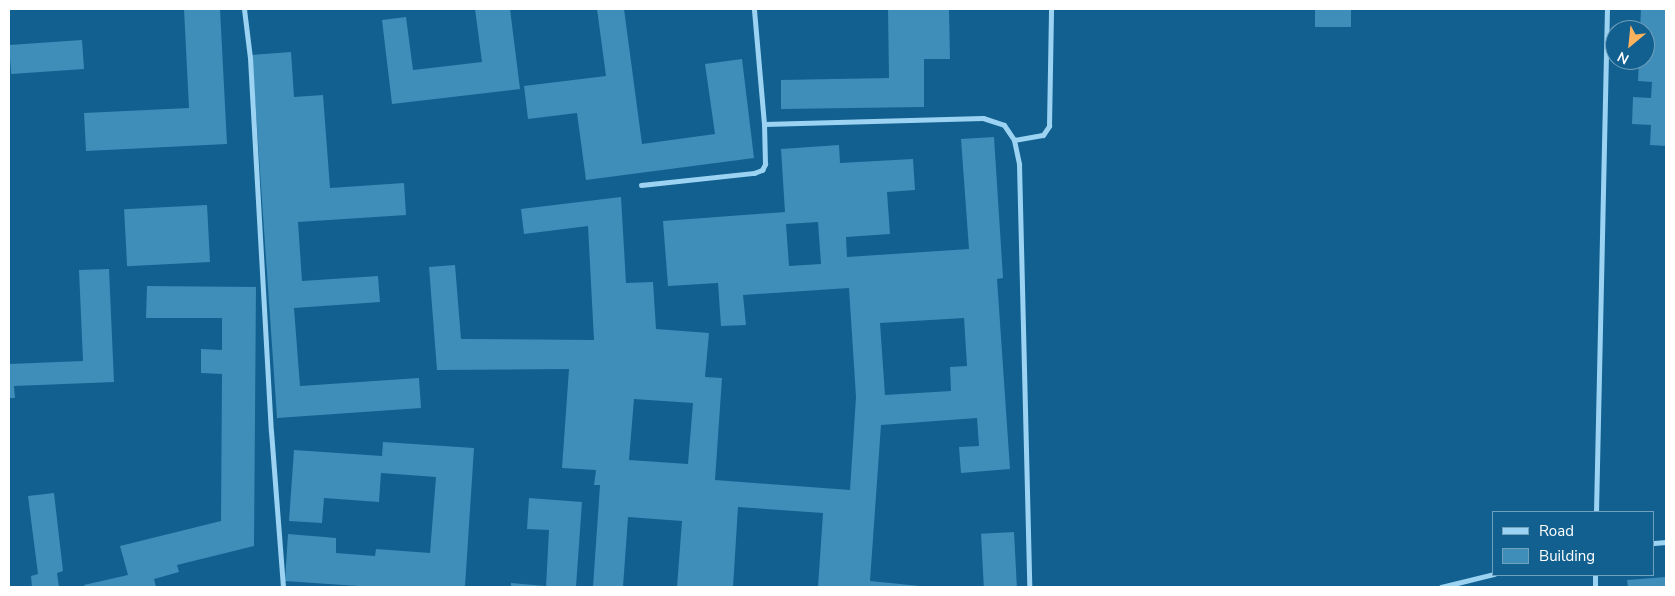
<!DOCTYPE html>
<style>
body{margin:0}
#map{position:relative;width:1675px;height:596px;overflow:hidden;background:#12608f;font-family:"Nunito Sans",sans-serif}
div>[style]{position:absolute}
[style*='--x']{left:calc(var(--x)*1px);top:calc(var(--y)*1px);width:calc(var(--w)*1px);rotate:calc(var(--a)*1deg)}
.building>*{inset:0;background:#3f8db9;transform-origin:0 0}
.street>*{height:5px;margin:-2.5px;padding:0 2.5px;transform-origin:2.5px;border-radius:2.5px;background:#9cd3f2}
span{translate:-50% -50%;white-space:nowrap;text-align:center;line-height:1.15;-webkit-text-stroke:5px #12608f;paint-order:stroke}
.frame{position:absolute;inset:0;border:10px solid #fff;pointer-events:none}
.legend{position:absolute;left:1492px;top:511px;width:162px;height:65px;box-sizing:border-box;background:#12608f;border:1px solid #71a0bc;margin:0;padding:6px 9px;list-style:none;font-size:15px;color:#fff}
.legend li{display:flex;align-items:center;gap:10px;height:25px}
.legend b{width:25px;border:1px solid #71a0bc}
.north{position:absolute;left:1605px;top:20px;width:50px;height:50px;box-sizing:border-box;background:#12608f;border:1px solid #71a0bc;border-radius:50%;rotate:208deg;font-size:14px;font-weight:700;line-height:20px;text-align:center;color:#fff}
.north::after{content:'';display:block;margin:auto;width:18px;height:22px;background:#ffb25d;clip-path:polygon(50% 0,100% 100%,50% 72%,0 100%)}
</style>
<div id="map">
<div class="building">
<div style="clip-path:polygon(184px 9px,220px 9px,227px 144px,86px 151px,84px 113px,189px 108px)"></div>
<div style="clip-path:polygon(475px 9px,510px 9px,520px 89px,392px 104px,382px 20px,406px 17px,413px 70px,482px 62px)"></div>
<div style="clip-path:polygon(597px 9px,624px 9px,642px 144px,715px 134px,705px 64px,742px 59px,754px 158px,586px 180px,577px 113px,528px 119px,524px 86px,606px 76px)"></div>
<div style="clip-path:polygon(888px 9px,949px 9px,950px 59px,924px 59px,924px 107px,781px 109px,781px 80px,889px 78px)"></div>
<div style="left:1315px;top:9px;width:36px;height:18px"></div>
<div style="clip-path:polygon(1641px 9px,1666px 9px,1666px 146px,1650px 145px,1651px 125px,1632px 124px,1633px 97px,1651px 98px,1652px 82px,1638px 81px,1639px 60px,1645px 60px,1645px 30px,1640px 30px)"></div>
<div style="left:82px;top:40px;width:29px;height:73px;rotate:86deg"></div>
<div style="clip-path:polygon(291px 52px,294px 97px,323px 95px,330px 188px,404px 183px,406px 215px,298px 222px,302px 281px,378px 276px,380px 302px,294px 308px,300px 386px,419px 378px,421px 408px,277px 418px,252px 55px)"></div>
<div style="clip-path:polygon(evenodd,994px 137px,1003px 278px,997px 279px,1010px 469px,961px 473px,959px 447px,979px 446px,977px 418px,881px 425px,870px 581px,930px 587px,818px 587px,823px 513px,738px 507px,733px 587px,677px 587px,682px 521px,628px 517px,623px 587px,593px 587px,600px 485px,594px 485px,596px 470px,562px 468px,569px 369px,437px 370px,429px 267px,455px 265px,461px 339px,594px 340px,588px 226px,524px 234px,521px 209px,621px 197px,626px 283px,653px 282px,656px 329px,709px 333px,705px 377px,722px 378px,715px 480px,850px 490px,856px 397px,849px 288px,743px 295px,746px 325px,721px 326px,718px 283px,668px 286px,663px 221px,785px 212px,781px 149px,839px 145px,840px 163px,913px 159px,915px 190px,887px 192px,890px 234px,846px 237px,847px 257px,969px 249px,961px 139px,994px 137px,818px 222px,821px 264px,789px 266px,786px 224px,818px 222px,994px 137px,964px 318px,967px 366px,950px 367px,951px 391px,885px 395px,880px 323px,964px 318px,994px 137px,634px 399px,693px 403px,688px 464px,629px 460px,634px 399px)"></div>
<div style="left:207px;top:205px;width:57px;height:83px;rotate:87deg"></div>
<div style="clip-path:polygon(109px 269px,114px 382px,14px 386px,15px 398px,9px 398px,9px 364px,83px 361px,79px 270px)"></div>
<div style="clip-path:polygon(147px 286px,256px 287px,254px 546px,177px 565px,179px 572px,154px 579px,156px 587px,85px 587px,84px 585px,128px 575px,120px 546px,221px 521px,222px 374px,201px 373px,201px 349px,222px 350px,222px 318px,146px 318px)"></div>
<div style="clip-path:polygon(383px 442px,474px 448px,465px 587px,373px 587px,285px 581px,288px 534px,336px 538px,336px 553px,375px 556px,376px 549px,430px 553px,436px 477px,381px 473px,379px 502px,324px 498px,322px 523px,289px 521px,294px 450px,382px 456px)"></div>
<div style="clip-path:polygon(54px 493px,63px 571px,57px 573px,59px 587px,32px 587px,31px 576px,38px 574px,28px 496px)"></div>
<div style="clip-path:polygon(529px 498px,582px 502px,576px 587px,546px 587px,549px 530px,527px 529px)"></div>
<div style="left:1014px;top:532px;width:55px;height:33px;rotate:87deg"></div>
<div style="clip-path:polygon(1666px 577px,1666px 587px,1628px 587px,1627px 580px)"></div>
<div style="clip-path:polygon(511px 583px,545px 586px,545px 587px,511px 587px)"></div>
</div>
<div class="street">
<div style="--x:244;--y:9;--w:49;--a:83"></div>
<div style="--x:250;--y:58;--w:374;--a:86.8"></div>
<div style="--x:271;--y:431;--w:156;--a:85.6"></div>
<div style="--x:764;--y:124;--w:219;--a:-1.6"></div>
<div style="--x:983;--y:118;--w:22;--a:18"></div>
<div style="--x:1004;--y:125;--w:18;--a:56"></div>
<div style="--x:1014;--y:140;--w:25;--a:78"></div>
<div style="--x:1019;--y:164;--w:423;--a:88.6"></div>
<div style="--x:1014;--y:140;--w:29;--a:-10"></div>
<div style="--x:1043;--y:135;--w:11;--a:-56"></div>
<div style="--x:1049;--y:126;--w:117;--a:-89"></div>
<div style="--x:641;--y:185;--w:114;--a:-6.1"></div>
<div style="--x:754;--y:173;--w:9;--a:-21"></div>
<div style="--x:762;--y:170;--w:7;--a:-63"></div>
<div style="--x:765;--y:164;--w:40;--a:-91.4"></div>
<div style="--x:764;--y:124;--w:115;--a:-95"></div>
<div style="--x:1596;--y:512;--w:503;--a:-88.75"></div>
<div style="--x:1654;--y:543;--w:12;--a:-5"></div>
<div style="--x:1441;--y:587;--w:55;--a:-13.8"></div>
<div style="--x:1595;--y:587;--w:12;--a:-90"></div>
</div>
<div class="frame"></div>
<ul class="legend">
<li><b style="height:6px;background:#9cd3f2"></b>Road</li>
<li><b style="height:14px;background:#3f8db9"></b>Building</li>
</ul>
<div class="north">N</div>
</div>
